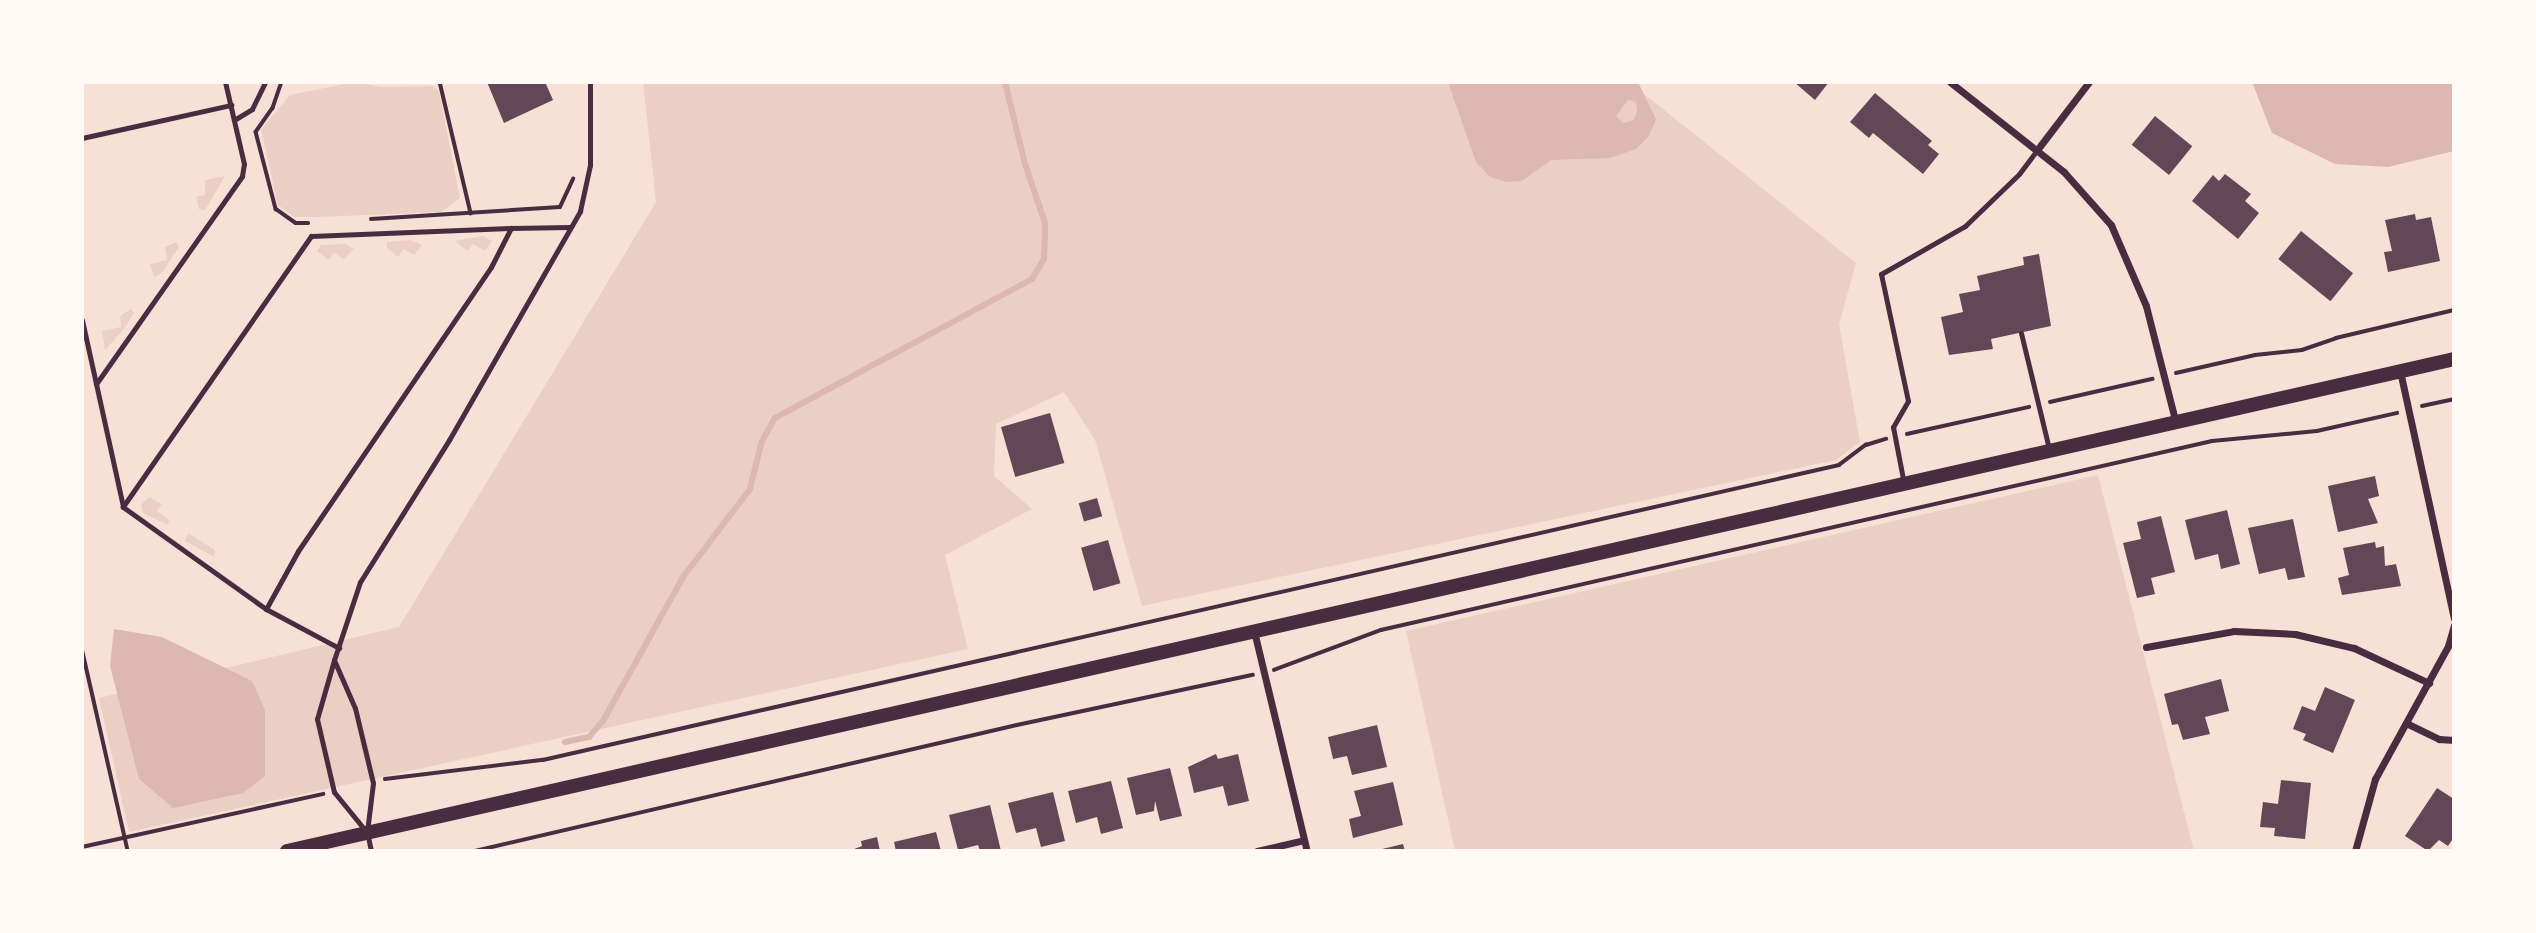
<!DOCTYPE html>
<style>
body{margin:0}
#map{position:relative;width:2536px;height:933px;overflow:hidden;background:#f7e1d7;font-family:"Roboto Condensed",sans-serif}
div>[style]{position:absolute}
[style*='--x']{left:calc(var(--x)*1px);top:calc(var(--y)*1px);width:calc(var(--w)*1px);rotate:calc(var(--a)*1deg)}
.green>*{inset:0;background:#ebcfc5}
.water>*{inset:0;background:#dcb8b0}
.stream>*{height:6px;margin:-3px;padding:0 3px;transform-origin:3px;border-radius:3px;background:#dcb8b0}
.building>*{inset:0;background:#644757;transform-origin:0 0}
.path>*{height:3.5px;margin:-1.75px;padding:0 1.75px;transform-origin:1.75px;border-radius:1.75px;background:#4a2c40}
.service>*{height:5px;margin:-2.5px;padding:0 2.5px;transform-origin:2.5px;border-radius:2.5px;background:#4a2c40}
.minor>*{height:7px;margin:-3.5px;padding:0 3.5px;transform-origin:3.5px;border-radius:3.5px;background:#4a2c40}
.secondary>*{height:14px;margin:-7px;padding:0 7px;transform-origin:7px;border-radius:7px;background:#4a2c40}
span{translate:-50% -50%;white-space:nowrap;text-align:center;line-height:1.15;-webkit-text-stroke:5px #fffaf5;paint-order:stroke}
.frame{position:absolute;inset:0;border:84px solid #fffaf5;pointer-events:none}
</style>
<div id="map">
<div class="green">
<div style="clip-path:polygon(354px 82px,381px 87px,433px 86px,439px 91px,460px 198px,441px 212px,318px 217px,294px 217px,278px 205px,261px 130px,290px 95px)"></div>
<div style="clip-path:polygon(643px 82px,1629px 82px,1856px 263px,1839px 324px,1860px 442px,1836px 460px,1142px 606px,1095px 440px,1064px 392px,996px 424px,994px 476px,1032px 509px,945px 555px,968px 649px,129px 832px,99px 698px,399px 627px,656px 202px)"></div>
<div style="clip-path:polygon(225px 176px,205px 210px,199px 209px,196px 197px,205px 195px,205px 180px)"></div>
<div style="clip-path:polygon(483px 236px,492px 241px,485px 251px,473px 244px,468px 251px,455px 241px)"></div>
<div style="clip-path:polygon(410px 240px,422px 245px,414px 255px,403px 249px,398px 257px,387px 248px,387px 242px)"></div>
<div style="clip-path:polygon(176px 242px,179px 247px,161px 274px,154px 277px,150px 264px,167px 260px,165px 247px)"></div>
<div style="clip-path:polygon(346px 244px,354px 249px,344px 259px,334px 253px,329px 260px,317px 251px,321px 245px)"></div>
<div style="clip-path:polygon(131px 309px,134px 313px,124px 329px,105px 350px,102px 331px,121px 327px,120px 316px)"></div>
<div style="clip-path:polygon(2098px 475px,2194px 851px,1455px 851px,1406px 631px)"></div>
<div style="clip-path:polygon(149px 497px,162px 504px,157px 511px,169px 520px,168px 525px,143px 513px,141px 505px)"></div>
<div style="clip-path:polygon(188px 533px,215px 550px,214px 557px,185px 541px)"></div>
</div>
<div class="water">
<div style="clip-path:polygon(evenodd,1448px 82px,1638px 82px,1656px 119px,1649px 136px,1636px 149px,1610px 158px,1551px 160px,1522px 181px,1507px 182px,1490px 177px,1476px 162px,1448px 82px,1628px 100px,1636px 102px,1637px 111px,1634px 120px,1623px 123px,1616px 116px,1628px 100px)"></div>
<div style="clip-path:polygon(2252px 82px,2454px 82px,2454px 151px,2388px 167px,2335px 164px,2272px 133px)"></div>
<div style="clip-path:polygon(114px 629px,162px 637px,252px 681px,265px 710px,265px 776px,243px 793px,173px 808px,139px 779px,110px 666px)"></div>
</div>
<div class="stream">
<div style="--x:565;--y:742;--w:25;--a:-12"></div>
<div style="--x:589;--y:737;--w:21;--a:-49"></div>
<div style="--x:603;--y:721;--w:165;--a:-60.9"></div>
<div style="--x:683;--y:577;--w:111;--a:-52.7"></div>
<div style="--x:750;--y:489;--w:49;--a:-76"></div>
<div style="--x:762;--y:441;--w:26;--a:-61"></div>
<div style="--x:775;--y:418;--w:292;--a:-28.4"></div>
<div style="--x:1032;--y:279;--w:23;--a:-59"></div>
<div style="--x:1044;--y:259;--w:36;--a:-88"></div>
<div style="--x:1045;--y:223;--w:62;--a:-108.7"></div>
<div style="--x:1025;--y:164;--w:84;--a:-103.7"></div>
</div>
<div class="building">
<div style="clip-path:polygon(487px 82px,545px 82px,553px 100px,504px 123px)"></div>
<div style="clip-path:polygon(1794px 82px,1829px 82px,1815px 100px)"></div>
<div style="clip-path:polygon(1875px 93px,1932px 141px,1928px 145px,1939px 154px,1923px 174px,1873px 133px,1869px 138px,1850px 122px)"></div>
<div style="left:2155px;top:116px;width:48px;height:37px;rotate:39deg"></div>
<div style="clip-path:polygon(2225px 174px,2251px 194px,2245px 201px,2259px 213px,2238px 239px,2192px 201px,2213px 175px,2219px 181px)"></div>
<div style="clip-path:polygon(2415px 214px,2416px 220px,2431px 217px,2440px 261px,2388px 272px,2384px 252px,2392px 251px,2385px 220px)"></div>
<div style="left:2301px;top:231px;width:67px;height:36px;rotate:39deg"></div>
<div style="clip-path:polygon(2039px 254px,2051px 326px,1991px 339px,1993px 349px,1949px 355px,1941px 317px,1963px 312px,1959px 294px,1980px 290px,1977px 276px,2024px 265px,2023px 257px)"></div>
<div style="left:1050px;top:413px;width:52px;height:51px;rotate:74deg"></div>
<div style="clip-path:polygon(2375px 476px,2379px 496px,2368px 499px,2378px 523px,2338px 532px,2328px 486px)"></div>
<div style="left:1097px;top:498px;width:19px;height:19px;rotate:74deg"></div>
<div style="clip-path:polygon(2227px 510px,2240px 564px,2221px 569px,2218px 554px,2195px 560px,2185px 520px)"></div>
<div style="clip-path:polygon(2161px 516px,2175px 572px,2151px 578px,2155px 594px,2137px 598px,2123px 543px,2141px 539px,2137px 522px)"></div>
<div style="clip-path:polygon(2293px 519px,2305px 577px,2288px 580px,2285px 568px,2259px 574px,2248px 528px)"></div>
<div style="left:1108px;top:540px;width:45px;height:28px;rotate:74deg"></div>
<div style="clip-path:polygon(2375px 542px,2376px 548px,2384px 546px,2385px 566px,2396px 564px,2401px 586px,2342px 595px,2338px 578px,2349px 575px,2343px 548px)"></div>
<div style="clip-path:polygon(2221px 679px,2229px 711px,2205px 717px,2210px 734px,2183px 740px,2178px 724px,2172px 725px,2164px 694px)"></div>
<div style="clip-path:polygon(2325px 687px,2355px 700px,2333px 753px,2303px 740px,2306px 734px,2293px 729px,2302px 706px,2315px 711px)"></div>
<div style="clip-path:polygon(1377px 725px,1387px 767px,1352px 775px,1347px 756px,1333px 759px,1328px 737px)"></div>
<div style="clip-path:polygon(1216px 754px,1218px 759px,1238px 754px,1249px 801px,1228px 806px,1223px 786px,1194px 793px,1188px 767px)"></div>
<div style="clip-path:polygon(1170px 768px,1182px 816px,1160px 821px,1155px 801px,1154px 811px,1136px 815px,1127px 778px)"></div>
<div style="clip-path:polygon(2281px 780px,2311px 783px,2305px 839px,2274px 836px,2275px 828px,2260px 827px,2263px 802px,2278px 804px)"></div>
<div style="clip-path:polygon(1111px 781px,1123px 828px,1101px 834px,1097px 817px,1076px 823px,1068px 791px)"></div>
<div style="clip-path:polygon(1393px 782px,1403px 825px,1353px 838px,1349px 819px,1361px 816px,1354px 791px)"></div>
<div style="clip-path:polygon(2437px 788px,2454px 799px,2454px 837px,2448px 846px,2439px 840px,2428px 851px,2405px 836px)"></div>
<div style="clip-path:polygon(1053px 792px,1065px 841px,1041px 847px,1036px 828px,1016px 833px,1008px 803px)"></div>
<div style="clip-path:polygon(990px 805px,1001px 851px,980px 851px,978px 845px,958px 850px,949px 815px)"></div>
<div style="clip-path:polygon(936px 832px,941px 851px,896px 851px,894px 842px)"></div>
<div style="clip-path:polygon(877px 837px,880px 851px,849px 851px,862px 846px,861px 841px)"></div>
<div style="clip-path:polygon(1403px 844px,1405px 851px,1378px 851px,1378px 850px)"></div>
</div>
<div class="path">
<div style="--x:282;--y:82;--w:28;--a:109"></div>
<div style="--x:273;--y:108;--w:29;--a:125"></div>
<div style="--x:256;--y:132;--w:80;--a:75.4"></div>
<div style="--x:276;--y:209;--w:24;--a:35"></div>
<div style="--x:296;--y:223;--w:12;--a:0"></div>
<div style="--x:304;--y:82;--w:9;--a:0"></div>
<div style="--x:440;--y:82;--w:135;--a:76.7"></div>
<div style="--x:371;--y:219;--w:189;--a:-3.6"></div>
<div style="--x:560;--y:207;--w:31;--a:-65"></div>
<div style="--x:2176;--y:373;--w:81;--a:-12.8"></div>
<div style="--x:2255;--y:355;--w:47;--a:-6.1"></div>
<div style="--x:2302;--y:350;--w:36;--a:-19"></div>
<div style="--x:2336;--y:338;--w:121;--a:-13.3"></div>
<div style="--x:2050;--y:402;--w:105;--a:-12.7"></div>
<div style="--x:2422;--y:406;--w:33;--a:-12"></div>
<div style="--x:1907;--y:434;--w:125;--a:-12.5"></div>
<div style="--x:82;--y:648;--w:208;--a:77.2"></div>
<div style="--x:1274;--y:670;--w:114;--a:-20.5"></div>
<div style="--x:1381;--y:630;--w:852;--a:-12.81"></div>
<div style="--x:2212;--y:441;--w:105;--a:-5.4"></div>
<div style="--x:2317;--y:431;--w:82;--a:-12.7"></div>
<div style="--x:385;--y:779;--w:159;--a:-6.9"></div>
<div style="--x:543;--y:760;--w:1329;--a:-12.82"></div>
<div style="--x:1839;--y:465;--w:34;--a:-37"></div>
<div style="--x:1866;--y:445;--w:21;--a:-17"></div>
<div style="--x:82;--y:847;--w:247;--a:-12.4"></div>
<div style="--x:475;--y:851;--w:556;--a:-13.09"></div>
<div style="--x:1017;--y:725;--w:241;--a:-12"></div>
</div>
<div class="service">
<div style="--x:234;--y:120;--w:21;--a:-31"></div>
<div style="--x:252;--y:109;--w:30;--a:-64"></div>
<div style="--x:82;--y:138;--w:153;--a:-12.5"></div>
<div style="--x:511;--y:228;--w:59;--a:-1"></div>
<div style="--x:82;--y:320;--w:191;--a:77.6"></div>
<div style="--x:123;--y:507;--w:176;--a:35.5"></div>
<div style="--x:266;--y:609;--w:66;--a:-61.1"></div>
<div style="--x:298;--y:551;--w:343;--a:-55.8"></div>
<div style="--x:491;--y:267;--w:44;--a:-62.9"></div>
<div style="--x:511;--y:228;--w:200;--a:177.7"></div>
<div style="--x:311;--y:236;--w:330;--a:124.8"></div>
<div style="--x:2021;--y:333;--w:119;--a:76.4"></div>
<div style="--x:96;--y:384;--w:254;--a:-54.9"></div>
<div style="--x:242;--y:176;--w:12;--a:-81"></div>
<div style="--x:244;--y:164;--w:84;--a:-103"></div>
<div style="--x:1904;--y:484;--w:58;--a:-100.9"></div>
<div style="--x:1893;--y:427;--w:30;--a:-60"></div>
<div style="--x:1908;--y:401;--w:130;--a:-102"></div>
<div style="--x:1881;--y:274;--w:97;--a:-29.7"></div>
<div style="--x:1965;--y:226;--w:75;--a:-43.9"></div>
<div style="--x:2019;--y:174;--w:30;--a:-53"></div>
<div style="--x:266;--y:609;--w:83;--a:28.1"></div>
<div style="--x:334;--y:660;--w:52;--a:66.4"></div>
<div style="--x:355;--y:708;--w:77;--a:76.5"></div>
<div style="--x:373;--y:783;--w:49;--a:97"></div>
<div style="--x:367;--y:832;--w:19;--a:78"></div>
<div style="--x:365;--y:830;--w:49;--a:-129.2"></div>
<div style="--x:334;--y:792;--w:75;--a:-103.1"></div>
<div style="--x:317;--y:719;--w:61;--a:-73.9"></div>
<div style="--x:334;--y:660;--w:82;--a:-71.6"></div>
<div style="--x:360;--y:582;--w:168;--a:-57.9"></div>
<div style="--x:449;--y:440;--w:264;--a:-60.2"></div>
<div style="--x:580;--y:211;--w:47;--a:-77.7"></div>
<div style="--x:590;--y:165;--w:83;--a:-90"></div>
</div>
<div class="minor">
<div style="--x:1950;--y:82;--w:145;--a:38.3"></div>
<div style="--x:2064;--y:172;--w:71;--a:48.4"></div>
<div style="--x:2111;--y:225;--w:88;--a:66.6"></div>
<div style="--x:2146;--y:306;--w:122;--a:75.7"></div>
<div style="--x:2037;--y:150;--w:86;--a:-52.6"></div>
<div style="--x:2400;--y:371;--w:253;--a:77.7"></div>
<div style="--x:1254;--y:631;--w:226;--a:76.5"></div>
<div style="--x:2146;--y:647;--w:89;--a:-10.3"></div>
<div style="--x:2234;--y:631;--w:61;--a:2.8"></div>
<div style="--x:2295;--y:634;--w:61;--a:13.3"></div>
<div style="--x:2354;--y:648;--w:83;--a:25"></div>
<div style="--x:2406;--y:723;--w:37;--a:26"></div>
<div style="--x:2439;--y:739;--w:15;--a:4"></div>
<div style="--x:1257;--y:851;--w:48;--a:-13.2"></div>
<div style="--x:2355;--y:851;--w:75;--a:-74.5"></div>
<div style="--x:2375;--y:779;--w:152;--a:-61.2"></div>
<div style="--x:2448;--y:646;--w:22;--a:-74"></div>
</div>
<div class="secondary">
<div style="--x:287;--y:851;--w:2222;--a:-12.79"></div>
</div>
<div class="frame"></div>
</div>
